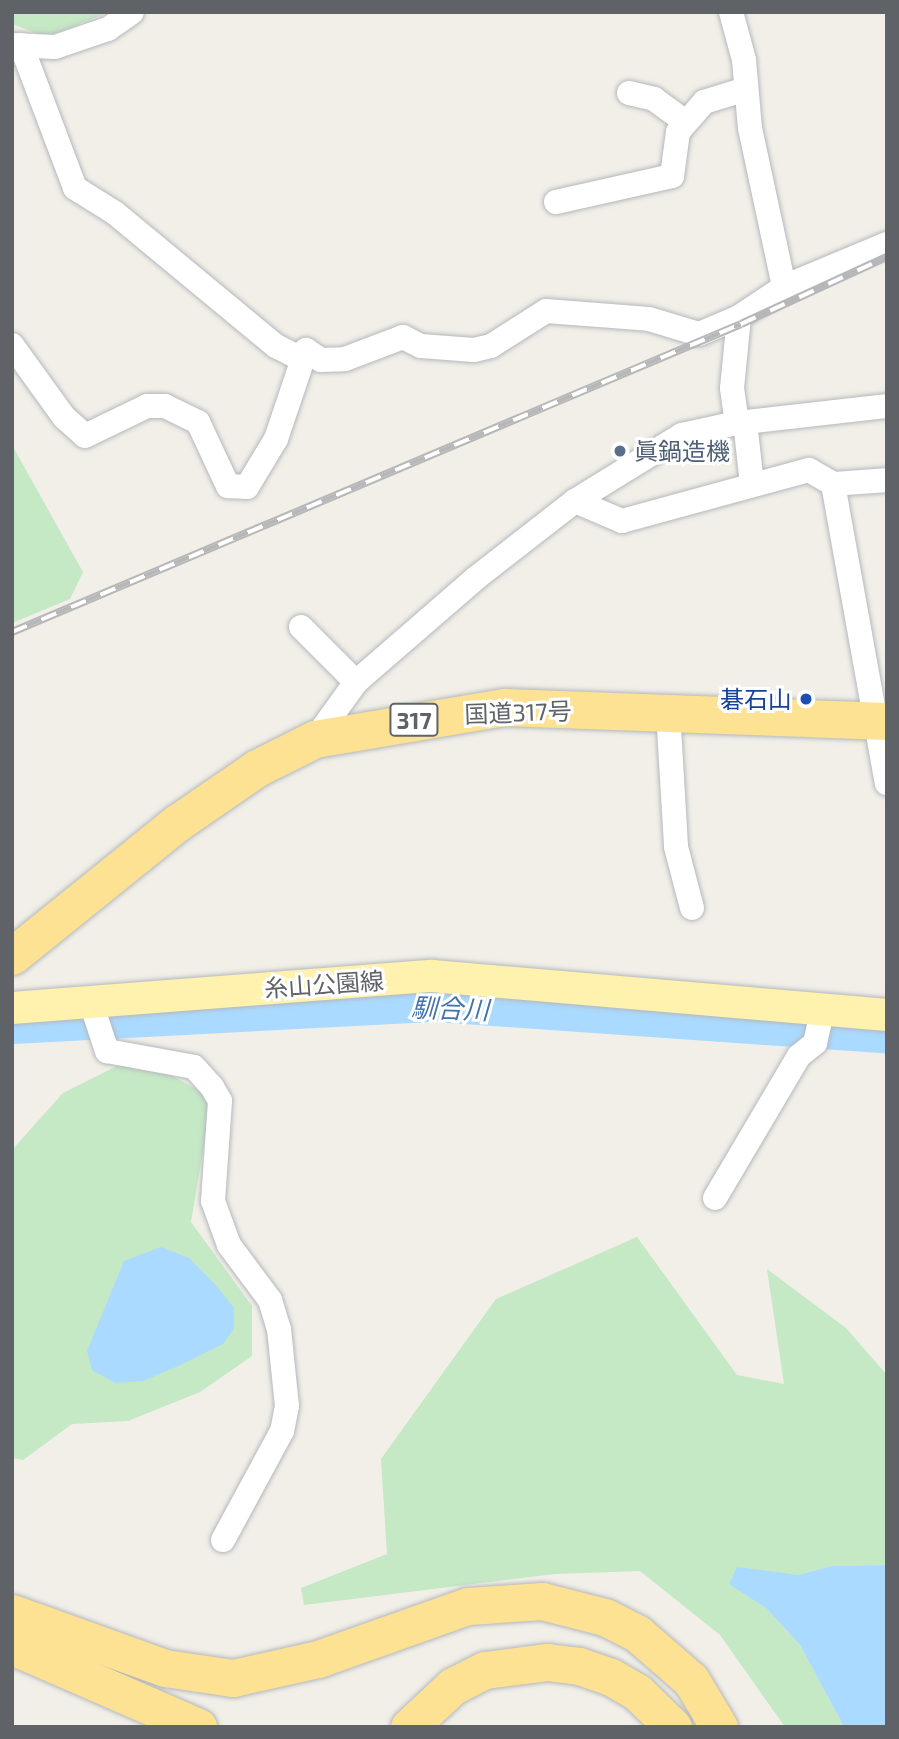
<!DOCTYPE html>
<meta charset="utf-8">
<style>
body{margin:0}
#map{position:relative;width:899px;height:1739px;overflow:hidden;background:#f1efe8;font-family:"Exo 2","Noto Sans JP",sans-serif}
div>[style]{position:absolute}
[style*='--x']{left:calc(var(--x)*1px);top:calc(var(--y)*1px);width:calc(var(--w)*1px);rotate:calc(var(--a)*1deg)}
.green>*{inset:0;background:#c5e8c5}
.water>*{inset:0;background:#aadaff}
.river>*{height:33px;margin:-16.5px;padding:0 16.5px;transform-origin:16.5px;border-radius:16.5px;background:#aadaff}
.roads{filter:drop-shadow(0 0 2px #b5b8bc) drop-shadow(0 0 2px #b5b8bc)}
.minor>*{height:24px;margin:-12px;padding:0 12px;transform-origin:12px;border-radius:12px;background:#fff}
.major>*{height:32px;margin:-16px;padding:0 16px;transform-origin:16px;border-radius:16px;background:#fff2af}
.highway>*{height:37px;margin:-18.5px;padding:0 18.5px;transform-origin:18.5px;border-radius:18.5px;background:#fde293}
.rail>*{height:8px;margin-top:-4px;transform-origin:0;background:repeating-linear-gradient(90deg,#fff 0 16px,#b6b7b8 0 32px);box-sizing:border-box;border-block:2px solid #b6b7b8}
.dots>*{width:19px;height:19px;translate:-50% -50%;box-sizing:border-box;border:4px solid #fff;border-radius:50%}
span{translate:-50% -50%;white-space:nowrap;text-align:center;line-height:1.15;-webkit-text-stroke:6px #fff;paint-order:stroke}
.shield-label span{padding:2px 5px;background:#fff;border:2px solid;border-radius:5px;-webkit-text-stroke-width:0}
.shield-label{font-size:23px;color:#5f6368;font-weight:700}
.service-label{font-size:24px;color:#4e5e75}
.left{translate:0 -50%;text-align:left}
.transit-label{font-size:24px;color:#164399}
.right{translate:-100% -50%;text-align:right}
.street-label{font-size:24px;color:#5f6368}
.water-label{font-size:26px;color:#4174aa;font-style:italic}
.frame{position:absolute;inset:0;border:14px solid #5f6368;pointer-events:none}
</style>
<div id="map">
<div class="green">
<div style="clip-path:polygon(12px 12px,109px 12px,47px 37px,12px 24px)"></div>
<div style="clip-path:polygon(12px 445px,83px 572px,70px 599px,12px 623px)"></div>
<div style="clip-path:polygon(137px 1056px,212px 1098px,191px 1222px,252px 1306px,252px 1356px,200px 1392px,128px 1421px,72px 1424px,23px 1460px,12px 1458px,12px 1150px,63px 1093px)"></div>
<div style="clip-path:polygon(637px 1237px,737px 1375px,784px 1384px,767px 1269px,846px 1328px,887px 1375px,887px 1565px,833px 1566px,798px 1575px,768px 1573px,729px 1583px,766px 1608px,800px 1645px,844px 1727px,785px 1727px,720px 1635px,640px 1571px,555px 1574px,304px 1605px,301px 1588px,387px 1554px,381px 1459px,496px 1299px)"></div>
</div>
<div class="water">
<div style="clip-path:polygon(161px 1247px,189px 1258px,214px 1283px,234px 1308px,234px 1329px,223px 1344px,176px 1367px,143px 1381px,115px 1383px,92px 1370px,87px 1351px,124px 1261px)"></div>
<div style="clip-path:polygon(887px 1565px,887px 1727px,844px 1727px,800px 1645px,766px 1608px,729px 1584px,737px 1567px,798px 1575px,832px 1566px)"></div>
</div>
<div class="river">
<div style="--x:12;--y:1027;--w:424;--a:-3"></div>
<div style="--x:435;--y:1005;--w:453;--a:4"></div>
</div>
<div class="roads">
<div class="minor">
<div style="--x:731;--y:12;--w:50;--a:74.8"></div>
<div style="--x:744;--y:60;--w:68;--a:85"></div>
<div style="--x:750;--y:128;--w:163;--a:77.9"></div>
<div style="--x:784;--y:287;--w:54;--a:146.3"></div>
<div style="--x:739;--y:317;--w:71;--a:95.6"></div>
<div style="--x:732;--y:388;--w:35;--a:82"></div>
<div style="--x:12;--y:45;--w:43;--a:2.7"></div>
<div style="--x:55;--y:47;--w:56;--a:-18.8"></div>
<div style="--x:108;--y:29;--w:29;--a:-35"></div>
<div style="--x:21;--y:45;--w:153;--a:69.3"></div>
<div style="--x:75;--y:188;--w:47;--a:32"></div>
<div style="--x:115;--y:213;--w:209;--a:39.6"></div>
<div style="--x:276;--y:346;--w:28;--a:27"></div>
<div style="--x:629;--y:93;--w:26;--a:13"></div>
<div style="--x:654;--y:99;--w:39;--a:36"></div>
<div style="--x:556;--y:202;--w:119;--a:-12.6"></div>
<div style="--x:672;--y:176;--w:44;--a:-82.2"></div>
<div style="--x:678;--y:132;--w:40;--a:-49"></div>
<div style="--x:704;--y:102;--w:44;--a:-17.2"></div>
<div style="--x:784;--y:287;--w:112;--a:-22.7"></div>
<div style="--x:12;--y:345;--w:89;--a:54.2"></div>
<div style="--x:64;--y:417;--w:28;--a:42"></div>
<div style="--x:85;--y:436;--w:69;--a:-25.8"></div>
<div style="--x:147;--y:406;--w:18;--a:0"></div>
<div style="--x:165;--y:406;--w:37;--a:26"></div>
<div style="--x:198;--y:422;--w:71;--a:64.9"></div>
<div style="--x:228;--y:486;--w:19;--a:3"></div>
<div style="--x:247;--y:487;--w:56;--a:-58.9"></div>
<div style="--x:276;--y:439;--w:94;--a:-71.4"></div>
<div style="--x:306;--y:350;--w:18;--a:34"></div>
<div style="--x:321;--y:360;--w:24;--a:-2"></div>
<div style="--x:345;--y:359;--w:62;--a:-20.8"></div>
<div style="--x:403;--y:337;--w:20;--a:27"></div>
<div style="--x:421;--y:346;--w:53;--a:4.3"></div>
<div style="--x:474;--y:350;--w:17;--a:-13"></div>
<div style="--x:491;--y:346;--w:65;--a:-32.5"></div>
<div style="--x:546;--y:311;--w:103;--a:4.4"></div>
<div style="--x:649;--y:319;--w:52;--a:16.7"></div>
<div style="--x:699;--y:334;--w:43;--a:-23"></div>
<div style="--x:745;--y:422;--w:62;--a:83.6"></div>
<div style="--x:833;--y:484;--w:54;--a:-4.2"></div>
<div style="--x:575;--y:501;--w:51;--a:23.1"></div>
<div style="--x:622;--y:521;--w:194;--a:-15.3"></div>
<div style="--x:809;--y:470;--w:28;--a:30"></div>
<div style="--x:833;--y:484;--w:304;--a:79.8"></div>
<div style="--x:301;--y:627;--w:78;--a:45"></div>
<div style="--x:668;--y:711;--w:136;--a:86.6"></div>
<div style="--x:676;--y:847;--w:63;--a:75.3"></div>
<div style="--x:315;--y:739;--w:70;--a:-54.3"></div>
<div style="--x:356;--y:682;--w:159;--a:-40.9"></div>
<div style="--x:476;--y:578;--w:125;--a:-37.9"></div>
<div style="--x:575;--y:501;--w:126;--a:-31.7"></div>
<div style="--x:682;--y:435;--w:56;--a:-12.3"></div>
<div style="--x:737;--y:423;--w:151;--a:-6.5"></div>
<div style="--x:91;--y:1003;--w:51;--a:71.6"></div>
<div style="--x:107;--y:1051;--w:88;--a:10.4"></div>
<div style="--x:194;--y:1067;--w:27;--a:48"></div>
<div style="--x:212;--y:1087;--w:16;--a:60"></div>
<div style="--x:220;--y:1101;--w:100;--a:94"></div>
<div style="--x:213;--y:1201;--w:47;--a:70"></div>
<div style="--x:229;--y:1245;--w:69;--a:53.3"></div>
<div style="--x:270;--y:1300;--w:30;--a:73"></div>
<div style="--x:279;--y:1329;--w:77;--a:84.1"></div>
<div style="--x:287;--y:1406;--w:25;--a:101"></div>
<div style="--x:282;--y:1431;--w:124;--a:118.4"></div>
<div style="--x:715;--y:1198;--w:165;--a:-59.4"></div>
<div style="--x:799;--y:1056;--w:21;--a:-39"></div>
<div style="--x:815;--y:1043;--w:36;--a:-77"></div>
</div>
<div class="major">
<div style="--x:12;--y:1008;--w:421;--a:-4.4"></div>
<div style="--x:432;--y:976;--w:457;--a:4.9"></div>
</div>
<div class="highway">
<div style="--x:12;--y:956;--w:212;--a:-38.9"></div>
<div style="--x:177;--y:823;--w:97;--a:-34.5"></div>
<div style="--x:257;--y:768;--w:65;--a:-26.6"></div>
<div style="--x:315;--y:739;--w:193;--a:-9.6"></div>
<div style="--x:505;--y:707;--w:382;--a:2.1"></div>
<div style="--x:12;--y:1613;--w:163;--a:19.8"></div>
<div style="--x:165;--y:1668;--w:69;--a:8.4"></div>
<div style="--x:233;--y:1678;--w:87;--a:-12.6"></div>
<div style="--x:318;--y:1659;--w:159;--a:-19.5"></div>
<div style="--x:468;--y:1606;--w:74;--a:-3.9"></div>
<div style="--x:542;--y:1601;--w:65;--a:14.3"></div>
<div style="--x:605;--y:1617;--w:37;--a:27"></div>
<div style="--x:638;--y:1634;--w:70;--a:41"></div>
<div style="--x:691;--y:1680;--w:55;--a:59.2"></div>
<div style="--x:12;--y:1646;--w:203;--a:23.5"></div>
<div style="--x:409;--y:1727;--w:60;--a:-43"></div>
<div style="--x:453;--y:1686;--w:36;--a:-27"></div>
<div style="--x:485;--y:1670;--w:63;--a:-7.4"></div>
<div style="--x:547;--y:1662;--w:32;--a:7"></div>
<div style="--x:579;--y:1666;--w:34;--a:19"></div>
<div style="--x:611;--y:1677;--w:30;--a:30"></div>
<div style="--x:637;--y:1692;--w:50;--a:44.2"></div>
</div>
</div>
<div class="rail">
<div style="--x:12;--y:632;--w:791;--a:-22.9"></div>
<div style="--x:741;--y:324;--w:161;--a:-24.7"></div>
</div>
<div class="dots">
<div style="left:620px;top:451px;background:#5c6f8a"></div>
<div style="left:806px;top:699px;background:#1a4fb4"></div>
</div>
<div class="shield-label">
<span style="left:414px;top:720px">317</span>
</div>
<div class="service-label">
<span class="left" style="left:634px;top:451px">眞鍋造機</span>
</div>
<div class="transit-label">
<span class="right" style="left:792px;top:699px">碁石山</span>
</div>
<div class="street-label">
<span style="left:518px;top:712px;rotate:-2deg">国道317号</span>
<span style="left:324px;top:984px;rotate:-4deg">糸山公園線</span>
</div>
<div class="water-label">
<span style="left:450px;top:1008px;rotate:2deg">馴合川</span>
</div>
<div class="frame"></div>
</div>
